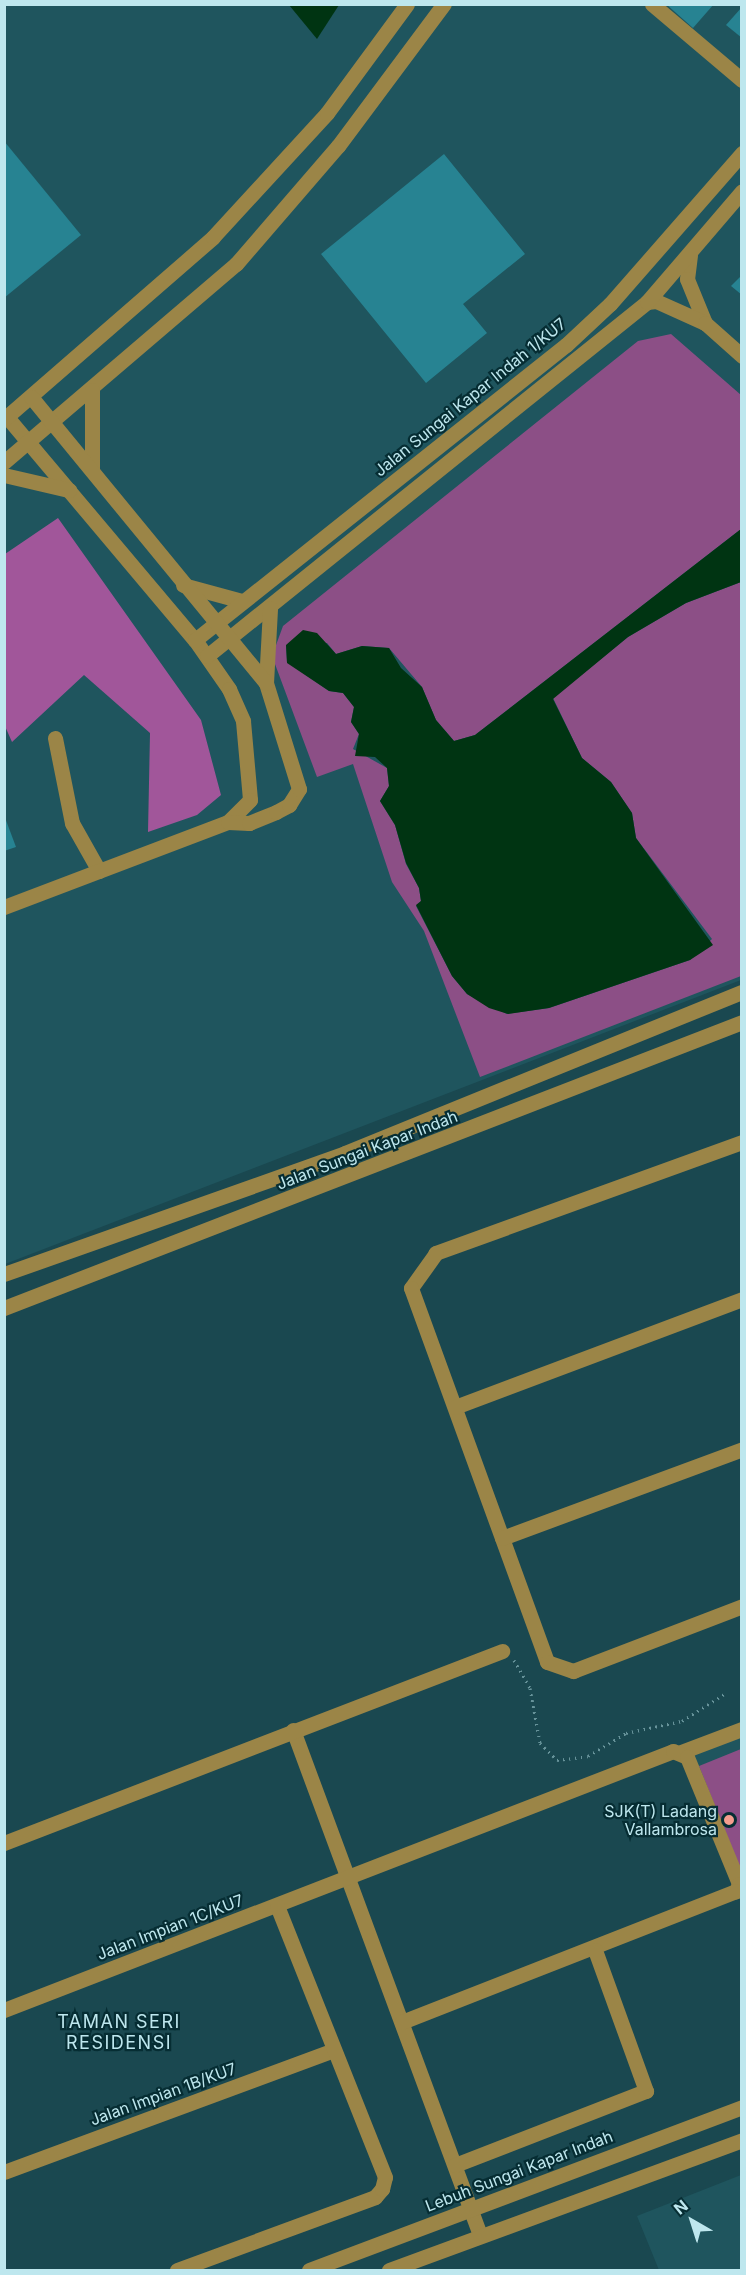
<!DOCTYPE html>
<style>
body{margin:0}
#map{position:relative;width:746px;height:2275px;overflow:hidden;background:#1a4850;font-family:Inter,sans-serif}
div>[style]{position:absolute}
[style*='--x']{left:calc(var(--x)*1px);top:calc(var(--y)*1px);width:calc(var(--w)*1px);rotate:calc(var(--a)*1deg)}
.built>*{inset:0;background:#1f555e}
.green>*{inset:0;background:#8c4f86}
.forest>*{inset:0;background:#a1569a}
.water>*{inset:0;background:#003412}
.building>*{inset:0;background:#278392}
.path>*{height:3px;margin-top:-1.5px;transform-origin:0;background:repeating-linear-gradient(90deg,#67939a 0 1.5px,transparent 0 6px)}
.minor>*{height:15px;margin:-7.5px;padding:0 7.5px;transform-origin:7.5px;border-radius:7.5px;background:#9b8547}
.dots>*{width:16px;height:16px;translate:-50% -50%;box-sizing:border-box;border:3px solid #062d33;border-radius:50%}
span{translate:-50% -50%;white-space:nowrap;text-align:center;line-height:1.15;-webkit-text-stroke:4.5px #062d33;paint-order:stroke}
.street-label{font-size:16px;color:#bee7ee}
.poi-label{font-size:16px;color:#bee7ee}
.right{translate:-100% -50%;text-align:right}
.neighbourhood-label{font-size:18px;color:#bee7ee;letter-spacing:1.5px}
.frame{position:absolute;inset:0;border:6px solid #bee7ee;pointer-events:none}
.north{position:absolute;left:662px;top:2191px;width:60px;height:60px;-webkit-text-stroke:4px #062d33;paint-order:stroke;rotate:321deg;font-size:16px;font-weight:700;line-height:24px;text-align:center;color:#bee7ee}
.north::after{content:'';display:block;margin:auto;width:21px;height:27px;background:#bee7ee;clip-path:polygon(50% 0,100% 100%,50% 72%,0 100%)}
</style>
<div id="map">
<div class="built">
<div style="clip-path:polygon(4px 5px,742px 5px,741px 980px,5px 1264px)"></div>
<div style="clip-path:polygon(741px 1736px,741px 1883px,692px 1756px)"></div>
<div style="clip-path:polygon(741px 2175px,741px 2270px,659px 2270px,637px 2216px)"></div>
</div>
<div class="green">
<div style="clip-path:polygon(671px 334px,741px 395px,741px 529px,475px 735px,454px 741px,436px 720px,422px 687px,389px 648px,362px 646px,336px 654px,327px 643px,286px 645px,287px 662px,329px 691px,343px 693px,354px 707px,351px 722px,359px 734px,353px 749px,387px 768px,389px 786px,380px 801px,395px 825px,406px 864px,419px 888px,421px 901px,416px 906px,452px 976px,467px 994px,507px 1014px,549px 1008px,690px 960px,712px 939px,636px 838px,632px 813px,611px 782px,582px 758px,553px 698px,628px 637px,686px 603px,741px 582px,741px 976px,480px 1077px,424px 931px,392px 882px,353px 764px,317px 777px,272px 656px,283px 626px,638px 341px)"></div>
<div style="clip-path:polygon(741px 1749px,741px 1871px,699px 1766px)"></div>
</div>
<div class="forest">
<div style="clip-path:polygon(58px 518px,201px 720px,221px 795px,197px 815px,148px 832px,150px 733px,84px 675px,12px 742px,4px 724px,5px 554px)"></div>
</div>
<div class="water">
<div style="clip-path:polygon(289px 5px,339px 5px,317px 39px)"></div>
<div style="clip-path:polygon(741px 529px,741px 582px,686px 603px,628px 637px,553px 699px,582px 758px,611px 782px,632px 813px,636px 838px,713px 945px,690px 960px,549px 1008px,508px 1014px,489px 1008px,467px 994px,452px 976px,416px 905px,421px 901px,419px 888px,406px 863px,395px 825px,380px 801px,389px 786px,387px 768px,375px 757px,355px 756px,359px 734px,351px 722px,354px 707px,343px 693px,329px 691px,287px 663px,286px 645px,303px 630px,317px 633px,336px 654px,362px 646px,389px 648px,401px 668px,422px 687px,436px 720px,454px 741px,475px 735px)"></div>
</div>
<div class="building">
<div style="clip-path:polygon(666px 4px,714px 4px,693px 28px)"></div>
<div style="clip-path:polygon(742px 7px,742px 38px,726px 25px)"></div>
<div style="clip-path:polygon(4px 141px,81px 235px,4px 298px)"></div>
<div style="clip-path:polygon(444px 154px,525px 254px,463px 304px,487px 333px,426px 383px,321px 254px)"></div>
<div style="clip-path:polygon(742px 275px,742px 295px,731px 286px)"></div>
<div style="clip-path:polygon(4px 815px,16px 847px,4px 851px)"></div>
</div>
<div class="path">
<div style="--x:514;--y:1660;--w:32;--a:60"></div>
<div style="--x:530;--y:1688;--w:56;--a:79.7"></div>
<div style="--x:540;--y:1743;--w:24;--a:45"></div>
<div style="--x:557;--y:1760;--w:31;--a:-7"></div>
<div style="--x:588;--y:1756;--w:44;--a:-31.2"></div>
<div style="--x:626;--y:1733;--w:57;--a:-12.1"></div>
<div style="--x:682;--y:1721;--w:52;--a:-32.5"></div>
</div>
<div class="minor">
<div style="--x:652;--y:4;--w:118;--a:40.2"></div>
<div style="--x:690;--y:255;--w:24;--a:97"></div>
<div style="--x:687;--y:279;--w:48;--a:67.8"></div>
<div style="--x:647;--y:302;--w:9;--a:-6"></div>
<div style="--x:656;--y:301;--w:54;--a:24.2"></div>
<div style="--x:705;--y:323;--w:50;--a:41.7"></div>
<div style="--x:7;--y:417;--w:292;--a:49.9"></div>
<div style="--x:195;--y:640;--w:60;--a:55.2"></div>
<div style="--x:229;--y:689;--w:35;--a:66"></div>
<div style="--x:243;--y:721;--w:79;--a:84.9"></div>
<div style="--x:250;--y:800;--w:31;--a:135"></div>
<div style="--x:4;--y:419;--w:277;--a:-41"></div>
<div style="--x:213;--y:237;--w:168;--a:-47.4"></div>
<div style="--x:327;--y:113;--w:135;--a:-53.7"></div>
<div style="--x:4;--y:462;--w:305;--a:-40.5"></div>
<div style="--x:236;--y:264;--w:156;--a:-49.2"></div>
<div style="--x:338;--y:146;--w:177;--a:-53.3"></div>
<div style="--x:92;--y:470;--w:80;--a:-90"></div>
<div style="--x:4;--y:475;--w:67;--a:13"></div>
<div style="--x:183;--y:585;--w:61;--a:15.2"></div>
<div style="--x:195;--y:640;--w:474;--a:-38.5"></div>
<div style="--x:566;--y:345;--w:60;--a:-43"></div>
<div style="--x:610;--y:304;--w:201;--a:-48.8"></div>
<div style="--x:207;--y:656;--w:565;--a:-38.82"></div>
<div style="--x:647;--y:302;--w:146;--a:-49.4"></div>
<div style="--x:266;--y:683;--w:75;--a:-86.9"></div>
<div style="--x:55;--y:738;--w:87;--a:78.7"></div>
<div style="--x:72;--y:823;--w:55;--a:60.6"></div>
<div style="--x:4;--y:907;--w:240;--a:-20.8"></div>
<div style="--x:228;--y:822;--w:21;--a:3"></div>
<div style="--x:249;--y:823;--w:29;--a:-22"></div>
<div style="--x:276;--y:812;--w:15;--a:-28"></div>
<div style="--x:289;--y:805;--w:19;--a:-58"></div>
<div style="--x:299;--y:789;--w:111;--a:-107.3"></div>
<div style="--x:266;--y:683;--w:370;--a:-129.4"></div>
<div style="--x:742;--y:1142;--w:326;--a:160.1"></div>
<div style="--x:436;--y:1253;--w:43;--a:125.5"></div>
<div style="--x:411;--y:1288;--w:398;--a:70"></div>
<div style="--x:547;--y:1662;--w:28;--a:19"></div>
<div style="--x:573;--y:1671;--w:181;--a:-21"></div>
<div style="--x:4;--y:1274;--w:362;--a:-19.5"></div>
<div style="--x:345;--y:1153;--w:428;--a:-22.1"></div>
<div style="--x:4;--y:1308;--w:791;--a:-21.18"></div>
<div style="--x:455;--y:1407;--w:307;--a:-20.6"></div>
<div style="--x:502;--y:1538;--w:256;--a:-20.3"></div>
<div style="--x:293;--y:1730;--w:539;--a:69.68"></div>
<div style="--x:681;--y:1752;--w:65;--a:-20.7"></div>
<div style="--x:4;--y:1843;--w:534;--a:-21.08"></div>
<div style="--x:4;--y:2010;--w:717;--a:-21.16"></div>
<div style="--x:673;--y:1751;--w:15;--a:23"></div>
<div style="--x:687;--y:1757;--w:137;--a:67.7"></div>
<div style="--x:739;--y:1884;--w:8;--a:113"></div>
<div style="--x:736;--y:1891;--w:359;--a:158.6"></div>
<div style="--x:455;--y:2165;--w:205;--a:-21.2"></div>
<div style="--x:646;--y:2091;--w:150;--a:-109.9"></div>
<div style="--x:4;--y:2172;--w:351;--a:-20.3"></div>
<div style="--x:177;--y:2270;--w:211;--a:-20.2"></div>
<div style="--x:375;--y:2197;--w:11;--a:-49"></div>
<div style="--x:382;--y:2189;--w:12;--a:-76"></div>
<div style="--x:385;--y:2177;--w:292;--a:-111.7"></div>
<div style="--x:309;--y:2270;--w:463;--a:-20.6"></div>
<div style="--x:389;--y:2270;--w:376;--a:-20.2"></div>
</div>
<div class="dots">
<div style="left:729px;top:1820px;background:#f59d8e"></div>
</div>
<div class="street-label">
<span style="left:470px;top:397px;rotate:-39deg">Jalan Sungai Kapar Indah 1/KU7</span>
<span style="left:367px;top:1150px;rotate:-21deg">Jalan Sungai Kapar Indah</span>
<span style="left:170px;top:1927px;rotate:-21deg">Jalan Impian 1C/KU7</span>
<span style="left:163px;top:2094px;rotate:-20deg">Jalan Impian 1B/KU7</span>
<span style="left:519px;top:2171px;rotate:-21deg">Lebuh Sungai Kapar Indah</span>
</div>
<div class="poi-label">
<span class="right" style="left:717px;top:1820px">SJK(T) Ladang<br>Vallambrosa</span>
</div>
<div class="neighbourhood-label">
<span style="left:119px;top:2033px">TAMAN SERI<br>RESIDENSI</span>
</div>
<div class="frame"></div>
<div class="north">N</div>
</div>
